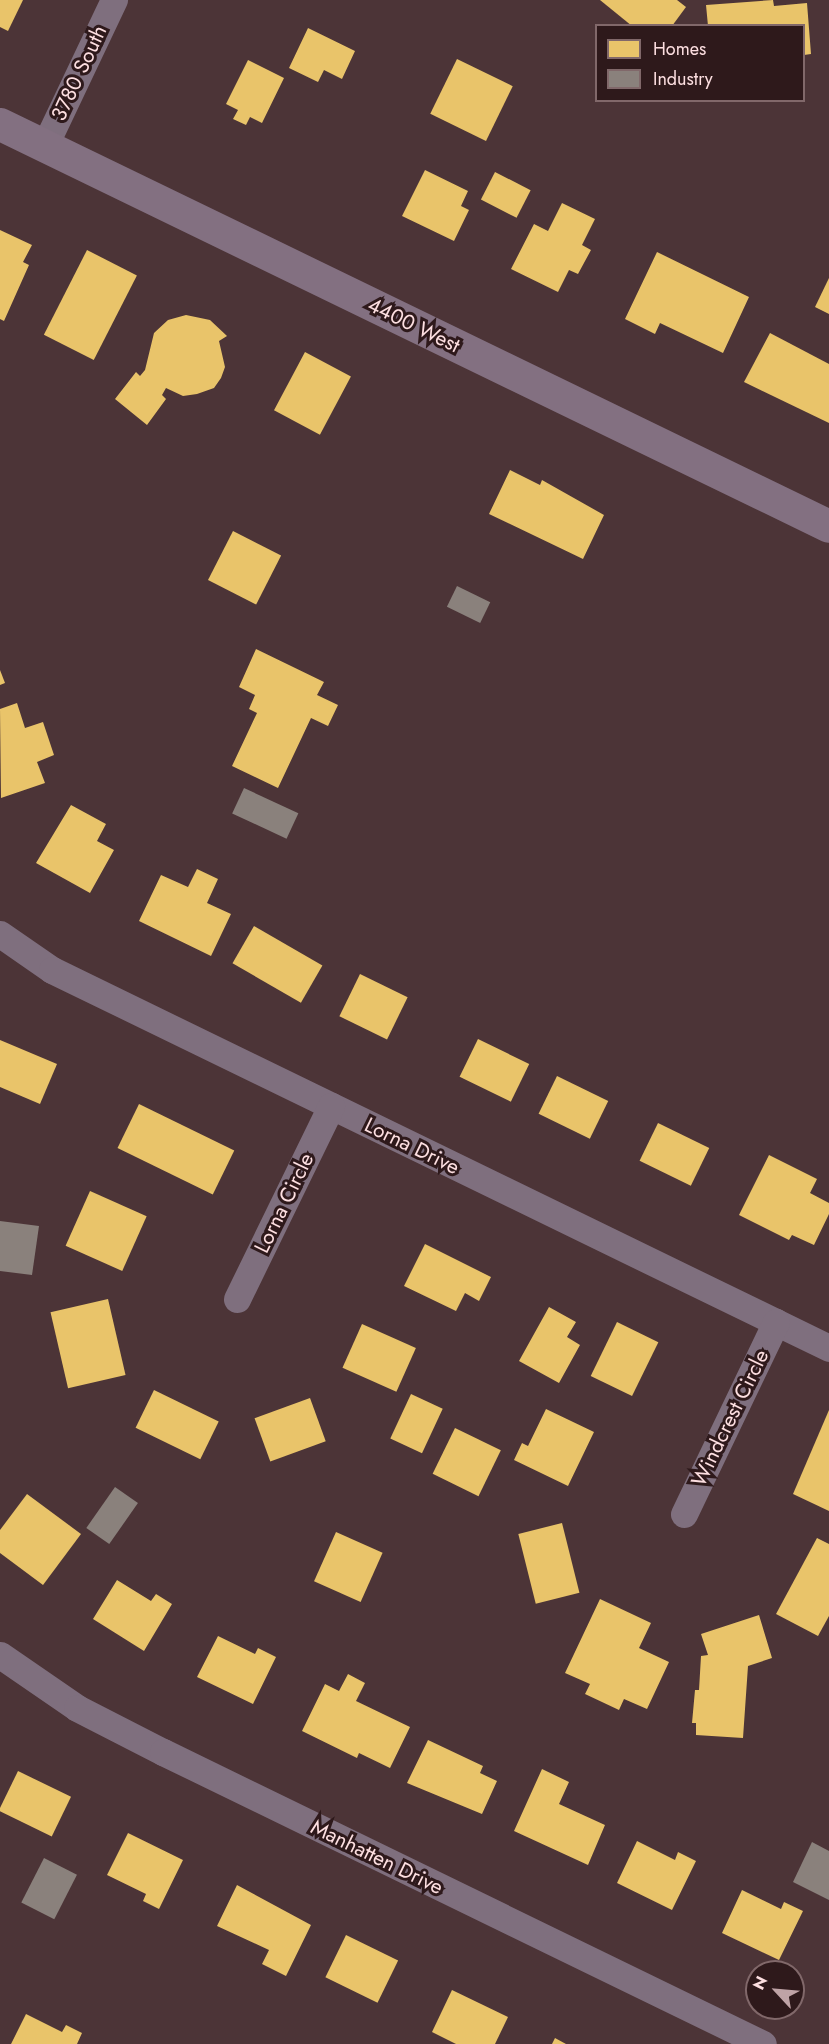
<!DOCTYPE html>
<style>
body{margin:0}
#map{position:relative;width:829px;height:2044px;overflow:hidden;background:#4c3437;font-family:Jost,sans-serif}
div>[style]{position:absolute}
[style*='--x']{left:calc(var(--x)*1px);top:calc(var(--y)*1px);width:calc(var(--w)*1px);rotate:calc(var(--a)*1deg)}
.homes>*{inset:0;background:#e9c46a;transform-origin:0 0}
.industry>*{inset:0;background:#8a817c;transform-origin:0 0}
.street>*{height:27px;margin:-13.5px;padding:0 13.5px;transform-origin:13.5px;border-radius:13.5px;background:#7f6f7e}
.secondary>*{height:33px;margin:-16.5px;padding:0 16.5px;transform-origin:16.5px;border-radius:16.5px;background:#837081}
span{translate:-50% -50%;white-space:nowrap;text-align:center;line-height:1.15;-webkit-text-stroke:6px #2e191b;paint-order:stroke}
.street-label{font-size:21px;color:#fddfe1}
.legend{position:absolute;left:595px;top:24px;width:210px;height:78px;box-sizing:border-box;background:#2e191b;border:2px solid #81686a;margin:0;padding:8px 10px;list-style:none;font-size:18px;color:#fddfe1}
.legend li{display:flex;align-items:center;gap:12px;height:30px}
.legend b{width:30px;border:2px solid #81686a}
.north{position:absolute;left:745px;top:1960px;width:60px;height:60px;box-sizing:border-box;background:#2e191b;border:2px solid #81686a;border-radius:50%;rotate:296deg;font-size:16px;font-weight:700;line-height:24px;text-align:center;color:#fddfe1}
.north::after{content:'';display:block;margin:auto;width:21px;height:27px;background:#bfa3a6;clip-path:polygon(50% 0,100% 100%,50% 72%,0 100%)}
</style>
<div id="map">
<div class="homes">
<div style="clip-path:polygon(0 0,23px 0,8px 31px,0 27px)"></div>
<div style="clip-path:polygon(600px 0,677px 0,686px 7px,672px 26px,632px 26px)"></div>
<div style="clip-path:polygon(773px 0,774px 6px,807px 3px,811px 54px,804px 55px,804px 26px,708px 26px,706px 5px)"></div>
<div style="clip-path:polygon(308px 28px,355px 51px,342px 79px,324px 70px,318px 82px,289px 68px)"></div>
<div style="left:457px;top:59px;width:62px;height:61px;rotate:26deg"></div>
<div style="clip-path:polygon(248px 60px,284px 78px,262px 123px,250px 117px,246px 125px,233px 119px,238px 110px,226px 104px)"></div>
<div style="clip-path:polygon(425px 170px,468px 191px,461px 206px,469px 210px,454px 241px,402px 216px)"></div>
<div style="left:495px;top:172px;width:40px;height:31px;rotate:27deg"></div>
<div style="clip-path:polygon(562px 203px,595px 219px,582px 245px,591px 250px,578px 274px,569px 270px,558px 292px,511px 269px,534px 224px,548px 231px)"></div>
<div style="clip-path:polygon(0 230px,32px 245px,23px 262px,29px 265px,4px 321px,0 319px)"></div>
<div style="left:87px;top:250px;width:56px;height:95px;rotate:27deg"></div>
<div style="clip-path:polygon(657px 252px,749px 297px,723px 353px,660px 323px,655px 334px,625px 319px)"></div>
<div style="clip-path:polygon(829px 278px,829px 314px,815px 307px)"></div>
<div style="clip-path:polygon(186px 315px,210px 320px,227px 336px,219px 341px,225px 367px,221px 378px,214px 388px,197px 394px,183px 396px,166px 388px,162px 395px,166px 399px,147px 425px,115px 399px,136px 372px,140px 376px,145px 370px,154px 333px,168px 320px)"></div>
<div style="clip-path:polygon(770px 333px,829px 364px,829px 423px,744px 382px)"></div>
<div style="left:305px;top:352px;width:52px;height:66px;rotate:28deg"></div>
<div style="clip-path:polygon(510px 470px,540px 485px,542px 480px,604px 515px,583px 559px,489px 514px)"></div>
<div style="left:233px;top:531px;width:54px;height:55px;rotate:27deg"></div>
<div style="clip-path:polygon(256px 649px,324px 682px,317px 695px,338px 705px,328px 726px,311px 718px,278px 788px,232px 766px,257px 713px,249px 709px,255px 695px,239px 687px)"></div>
<div style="clip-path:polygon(0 670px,5px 683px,0 685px)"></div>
<div style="clip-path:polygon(17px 703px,25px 728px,43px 722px,54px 755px,37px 762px,45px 783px,1px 798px,0 709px)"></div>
<div style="clip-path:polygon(71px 805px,106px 824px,97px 841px,114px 850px,90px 893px,36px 863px)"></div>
<div style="clip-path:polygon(197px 869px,218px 879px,207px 903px,231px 914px,211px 956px,139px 921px,161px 875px,188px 887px)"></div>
<div style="left:254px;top:926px;width:79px;height:43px;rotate:30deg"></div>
<div style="left:360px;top:974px;width:53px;height:47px;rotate:26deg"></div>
<div style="left:478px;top:1039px;width:57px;height:42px;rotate:26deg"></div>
<div style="clip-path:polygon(0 1040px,57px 1064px,40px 1104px,0 1087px)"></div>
<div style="left:557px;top:1076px;width:57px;height:42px;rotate:26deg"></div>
<div style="left:139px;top:1104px;width:106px;height:49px;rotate:26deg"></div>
<div style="left:658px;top:1123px;width:57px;height:42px;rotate:26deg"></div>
<div style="clip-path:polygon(769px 1155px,817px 1179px,810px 1193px,829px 1203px,829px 1214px,814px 1245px,792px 1235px,789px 1240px,739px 1215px)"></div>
<div style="left:90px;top:1191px;width:62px;height:60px;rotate:24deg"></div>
<div style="clip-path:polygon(425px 1244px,491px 1277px,479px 1301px,465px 1293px,456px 1311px,404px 1286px)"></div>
<div style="left:108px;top:1299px;width:78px;height:59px;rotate:77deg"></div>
<div style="clip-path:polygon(549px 1307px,576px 1322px,567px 1337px,580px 1345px,559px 1383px,519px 1361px)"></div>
<div style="left:617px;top:1322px;width:46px;height:60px;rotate:26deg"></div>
<div style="left:362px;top:1324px;width:59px;height:48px;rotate:24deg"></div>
<div style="left:154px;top:1390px;width:72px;height:42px;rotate:26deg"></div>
<div style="left:411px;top:1394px;width:35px;height:49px;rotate:25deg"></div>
<div style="left:310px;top:1398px;width:46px;height:59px;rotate:70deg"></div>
<div style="clip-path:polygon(546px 1409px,594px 1432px,568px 1486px,514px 1460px,522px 1443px,528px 1446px)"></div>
<div style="clip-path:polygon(829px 1410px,829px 1511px,793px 1494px)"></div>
<div style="left:455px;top:1428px;width:51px;height:51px;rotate:26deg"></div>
<div style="clip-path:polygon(27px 1494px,81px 1534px,43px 1585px,0 1553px,0 1530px)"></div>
<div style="left:562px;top:1523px;width:72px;height:45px;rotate:76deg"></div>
<div style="left:336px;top:1532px;width:51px;height:54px;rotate:24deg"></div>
<div style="clip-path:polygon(817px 1538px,829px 1544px,829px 1616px,818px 1636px,776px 1614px)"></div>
<div style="clip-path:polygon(117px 1580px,151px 1601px,156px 1594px,172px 1604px,144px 1651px,93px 1619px)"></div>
<div style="clip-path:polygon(600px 1599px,651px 1623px,639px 1648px,669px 1662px,647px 1709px,624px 1699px,619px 1710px,585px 1694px,590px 1684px,565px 1673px)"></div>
<div style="clip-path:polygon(759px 1615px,772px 1658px,748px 1666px,743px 1738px,696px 1735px,696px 1723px,692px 1723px,695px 1690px,699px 1690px,701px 1656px,708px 1655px,701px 1634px)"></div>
<div style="clip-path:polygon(218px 1636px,255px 1654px,258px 1648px,276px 1657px,253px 1704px,197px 1677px)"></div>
<div style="clip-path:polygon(348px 1674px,365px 1683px,356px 1701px,410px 1727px,390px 1768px,359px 1753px,357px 1758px,302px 1731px,325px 1684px,339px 1691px)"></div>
<div style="clip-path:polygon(428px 1740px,483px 1766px,480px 1773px,497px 1781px,482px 1814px,407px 1783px)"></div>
<div style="clip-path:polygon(542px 1769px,569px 1782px,559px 1804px,605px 1825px,588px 1865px,514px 1831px)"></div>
<div style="left:18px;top:1771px;width:59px;height:44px;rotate:26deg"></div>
<div style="clip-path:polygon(128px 1833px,183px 1860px,159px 1909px,143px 1901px,146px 1894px,107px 1875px)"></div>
<div style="clip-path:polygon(637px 1841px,675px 1860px,678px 1852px,696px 1861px,672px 1910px,617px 1883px)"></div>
<div style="clip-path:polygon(237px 1885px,311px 1925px,286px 1976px,262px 1964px,269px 1950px,217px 1926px)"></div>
<div style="clip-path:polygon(742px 1890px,781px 1909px,784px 1902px,803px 1911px,779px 1960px,722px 1933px)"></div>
<div style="left:346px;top:1935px;width:58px;height:47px;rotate:26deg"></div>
<div style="clip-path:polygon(452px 1990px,508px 2017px,495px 2044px,456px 2044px,432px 2032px)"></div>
<div style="clip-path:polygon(26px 2014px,62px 2032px,66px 2025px,82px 2033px,77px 2044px,11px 2044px)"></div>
<div style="clip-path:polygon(555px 2038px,566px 2044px,552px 2044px)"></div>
</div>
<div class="industry">
<div style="left:457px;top:586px;width:37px;height:23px;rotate:26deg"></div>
<div style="left:244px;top:788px;width:60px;height:28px;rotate:25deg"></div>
<div style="clip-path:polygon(0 1221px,39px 1226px,32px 1275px,0 1271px)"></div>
<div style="left:115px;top:1487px;width:28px;height:50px;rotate:35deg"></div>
<div style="clip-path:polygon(812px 1842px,829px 1851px,829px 1900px,793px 1882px)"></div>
<div style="left:44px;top:1858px;width:37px;height:50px;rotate:27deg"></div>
</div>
<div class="street">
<div style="--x:45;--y:145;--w:161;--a:-64.6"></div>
<div style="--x:0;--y:934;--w:63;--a:34.7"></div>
<div style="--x:52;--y:970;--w:864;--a:25.94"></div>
<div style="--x:237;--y:1299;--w:215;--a:-64"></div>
<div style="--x:684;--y:1514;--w:213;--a:-64.4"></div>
<div style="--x:0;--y:1655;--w:93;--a:34.5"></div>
<div style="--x:77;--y:1708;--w:97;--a:27.1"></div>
<div style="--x:163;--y:1752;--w:667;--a:25.95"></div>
</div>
<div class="secondary">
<div style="--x:0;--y:124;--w:921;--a:25.87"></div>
</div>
<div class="street-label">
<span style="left:79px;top:73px;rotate:-65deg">3780 South</span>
<span style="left:414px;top:325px;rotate:26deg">4400 West</span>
<span style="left:412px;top:1146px;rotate:26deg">Lorna Drive</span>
<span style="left:284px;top:1203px;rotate:-64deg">Lorna Circle</span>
<span style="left:730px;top:1418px;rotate:-64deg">Windcrest Circle</span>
<span style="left:377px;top:1857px;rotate:26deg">Manhatten Drive</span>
</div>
<ul class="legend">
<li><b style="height:16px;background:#e9c46a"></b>Homes</li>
<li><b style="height:16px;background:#8a817c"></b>Industry</li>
</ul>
<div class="north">N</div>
</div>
